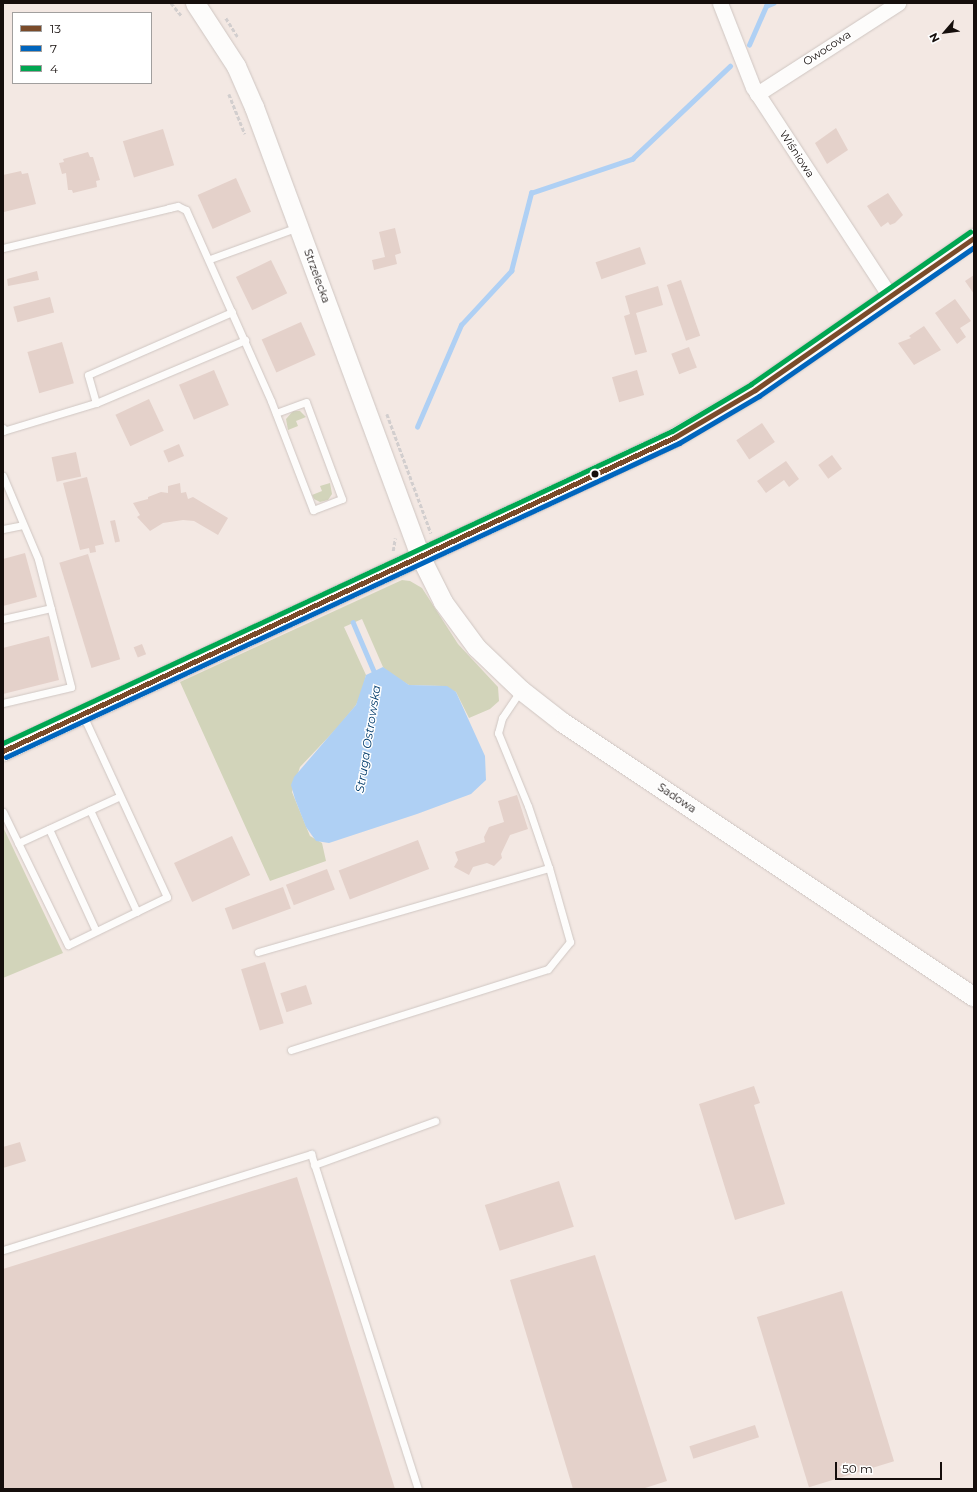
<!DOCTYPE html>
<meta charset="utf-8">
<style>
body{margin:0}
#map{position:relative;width:977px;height:1492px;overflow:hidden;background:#f3e8e3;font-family:Montserrat,sans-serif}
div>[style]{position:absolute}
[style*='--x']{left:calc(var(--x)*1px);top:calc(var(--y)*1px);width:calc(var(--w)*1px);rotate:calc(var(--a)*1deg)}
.green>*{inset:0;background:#d2d4ba}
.water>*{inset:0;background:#afd0f4}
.stream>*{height:4.5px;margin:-2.25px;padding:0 2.25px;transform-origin:2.25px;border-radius:2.25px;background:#afd0f4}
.building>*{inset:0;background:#e4d1ca;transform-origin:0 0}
.path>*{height:2.5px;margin-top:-1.25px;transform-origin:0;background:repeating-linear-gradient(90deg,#d2cece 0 4px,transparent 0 6px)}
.roads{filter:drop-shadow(0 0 1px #cfc6c2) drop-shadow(0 0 1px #cfc6c2)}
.service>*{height:7px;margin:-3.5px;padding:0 3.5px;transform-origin:3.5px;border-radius:3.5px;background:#fdfcfb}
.minor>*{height:15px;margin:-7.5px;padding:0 7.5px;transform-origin:7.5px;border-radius:7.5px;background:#fdfcfb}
.tertiary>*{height:19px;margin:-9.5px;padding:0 9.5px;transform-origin:9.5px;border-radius:9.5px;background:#fdfcfb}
.bus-1>*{height:5px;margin:-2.5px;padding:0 2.5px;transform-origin:2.5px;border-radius:2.5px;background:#7a4b2a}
.bus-2>*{height:5px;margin:-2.5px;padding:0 2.5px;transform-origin:2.5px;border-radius:2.5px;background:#0065bd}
.bus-3>*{height:5px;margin:-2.5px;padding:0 2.5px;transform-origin:2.5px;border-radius:2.5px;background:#00a651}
.dots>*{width:11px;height:11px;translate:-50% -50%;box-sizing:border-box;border:2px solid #fff;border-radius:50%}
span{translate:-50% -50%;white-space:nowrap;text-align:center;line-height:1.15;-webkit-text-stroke:3px #fff;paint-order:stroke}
.street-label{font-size:11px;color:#150e0c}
.water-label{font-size:12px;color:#003b6b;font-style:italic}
.frame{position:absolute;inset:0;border:4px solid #150e0c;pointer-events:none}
.legend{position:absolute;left:12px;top:12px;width:140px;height:72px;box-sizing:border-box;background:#fff;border:1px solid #a19f9e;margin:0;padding:5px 7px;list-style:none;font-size:12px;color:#150e0c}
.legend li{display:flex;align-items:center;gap:8px;height:20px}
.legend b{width:20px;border:1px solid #a19f9e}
.north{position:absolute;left:925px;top:12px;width:40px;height:40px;-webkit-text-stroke:3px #fff;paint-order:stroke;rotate:242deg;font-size:11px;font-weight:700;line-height:16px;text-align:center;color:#150e0c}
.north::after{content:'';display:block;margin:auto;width:14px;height:18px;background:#150e0c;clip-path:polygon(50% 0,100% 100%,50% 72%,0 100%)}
.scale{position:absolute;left:835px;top:1462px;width:107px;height:18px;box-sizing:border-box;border:2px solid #150e0c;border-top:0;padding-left:5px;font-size:12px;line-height:14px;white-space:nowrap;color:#150e0c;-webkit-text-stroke:3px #fff;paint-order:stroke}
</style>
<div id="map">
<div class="green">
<div style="clip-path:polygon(293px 411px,300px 411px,306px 417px,296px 421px,298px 426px,288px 430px,286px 419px)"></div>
<div style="clip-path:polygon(330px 483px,332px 494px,328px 500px,320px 502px,314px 499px,312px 495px,322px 491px,320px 486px)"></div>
<div style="clip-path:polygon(402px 580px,410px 581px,422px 588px,458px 644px,498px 687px,499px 701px,490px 709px,469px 718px,456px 692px,442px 686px,409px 685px,387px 672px,383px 667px,362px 619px,344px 627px,366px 675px,362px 692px,356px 705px,338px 727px,300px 767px,292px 792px,310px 836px,322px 843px,326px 861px,270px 881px,180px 682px)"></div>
<div style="clip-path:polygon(3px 827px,63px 953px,3px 978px)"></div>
</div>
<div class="water">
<div style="clip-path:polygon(383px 667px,409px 685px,447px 686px,456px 692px,485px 756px,486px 780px,471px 794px,417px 814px,329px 843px,316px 841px,306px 827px,295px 799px,291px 785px,294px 777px,356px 705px,366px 675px)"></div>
</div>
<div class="stream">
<div style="--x:749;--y:45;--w:43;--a:-66.4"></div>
<div style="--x:766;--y:6;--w:8;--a:-23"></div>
<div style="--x:417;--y:427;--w:111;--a:-66.7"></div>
<div style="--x:461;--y:325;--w:74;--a:-47.2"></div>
<div style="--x:511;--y:271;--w:81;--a:-75.6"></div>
<div style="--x:531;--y:193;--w:107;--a:-18.6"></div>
<div style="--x:632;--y:159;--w:135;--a:-43.5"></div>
<div style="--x:353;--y:622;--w:59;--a:66.9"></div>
</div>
<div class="building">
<div style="clip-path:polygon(836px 128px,848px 150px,827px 164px,815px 143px)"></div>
<div style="left:163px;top:129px;width:38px;height:42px;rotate:73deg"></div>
<div style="clip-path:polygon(88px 152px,90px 157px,93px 157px,100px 180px,96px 181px,97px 187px,73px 193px,72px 190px,68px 190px,66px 173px,62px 174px,59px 163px,64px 162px,63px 159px)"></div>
<div style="clip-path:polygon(21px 171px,22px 174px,28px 173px,36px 204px,4px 212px,3px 175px)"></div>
<div style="left:236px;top:178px;width:37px;height:42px;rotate:66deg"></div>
<div style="clip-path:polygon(888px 193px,903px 215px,895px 223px,890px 225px,888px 222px,881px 227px,867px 206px)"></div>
<div style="clip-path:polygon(395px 228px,401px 253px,395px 255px,397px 264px,374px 270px,372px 260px,385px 257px,379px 232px)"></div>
<div style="left:640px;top:247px;width:18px;height:47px;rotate:71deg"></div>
<div style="left:271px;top:260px;width:37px;height:39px;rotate:64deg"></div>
<div style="clip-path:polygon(37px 271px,39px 280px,8px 286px,7px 279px)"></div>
<div style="clip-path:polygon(974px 275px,974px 294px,965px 281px)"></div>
<div style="left:681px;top:280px;width:59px;height:15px;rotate:71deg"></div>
<div style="clip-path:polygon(658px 286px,663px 305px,636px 313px,647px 352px,635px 355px,624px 316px,630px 314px,625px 296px)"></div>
<div style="left:50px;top:297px;width:16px;height:38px;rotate:75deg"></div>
<div style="clip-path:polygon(955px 299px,971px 321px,960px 328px,966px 337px,957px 344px,935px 313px)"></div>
<div style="left:301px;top:322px;width:36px;height:43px;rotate:66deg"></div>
<div style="clip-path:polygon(924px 326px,941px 350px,914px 365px,898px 343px,911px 338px,909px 336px)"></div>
<div style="left:62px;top:342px;width:43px;height:36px;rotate:74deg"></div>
<div style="left:689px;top:347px;width:22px;height:19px;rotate:69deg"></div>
<div style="left:214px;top:370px;width:38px;height:38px;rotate:67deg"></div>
<div style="left:637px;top:370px;width:26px;height:26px;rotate:74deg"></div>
<div style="left:149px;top:399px;width:35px;height:37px;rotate:65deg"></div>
<div style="left:762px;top:423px;width:23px;height:31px;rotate:56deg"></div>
<div style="left:179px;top:444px;width:13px;height:17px;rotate:67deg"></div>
<div style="left:76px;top:452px;width:25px;height:25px;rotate:78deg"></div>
<div style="left:832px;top:455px;width:17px;height:17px;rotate:54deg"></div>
<div style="clip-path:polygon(786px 461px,799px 479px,789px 487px,784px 480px,766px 493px,757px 481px)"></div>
<div style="clip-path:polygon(87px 477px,104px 544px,95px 546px,96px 552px,90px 553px,89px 548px,80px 550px,63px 483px)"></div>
<div style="clip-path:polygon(180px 483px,181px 493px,186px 492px,188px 499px,193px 497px,228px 518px,218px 535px,194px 521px,183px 520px,163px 523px,150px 531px,137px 517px,140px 515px,133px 503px,148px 499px,148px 497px,161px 492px,168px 493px,168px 486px)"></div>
<div style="left:115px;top:520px;width:22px;height:5px;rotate:77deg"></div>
<div style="clip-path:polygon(25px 553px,37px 597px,3px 606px,3px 559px)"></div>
<div style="left:88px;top:554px;width:110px;height:30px;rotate:73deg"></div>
<div style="clip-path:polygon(49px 636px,59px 680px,3px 694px,3px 648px)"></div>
<div style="left:142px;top:644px;width:11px;height:9px;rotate:68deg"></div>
<div style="clip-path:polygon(517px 795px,528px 829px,510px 835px,501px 854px,502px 858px,494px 866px,487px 863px,473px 867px,469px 875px,454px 867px,458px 860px,455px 852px,485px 842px,484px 837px,489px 827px,504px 822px,498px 801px)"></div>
<div style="left:232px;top:836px;width:43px;height:64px;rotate:65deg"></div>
<div style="left:418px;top:840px;width:31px;height:85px;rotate:69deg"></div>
<div style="left:327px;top:869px;width:22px;height:44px;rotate:69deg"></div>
<div style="left:283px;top:887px;width:23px;height:62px;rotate:70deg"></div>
<div style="left:265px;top:962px;width:64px;height:25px;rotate:73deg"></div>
<div style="left:306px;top:985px;width:20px;height:27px;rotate:72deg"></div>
<div style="clip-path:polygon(754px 1086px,760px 1103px,754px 1105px,785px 1204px,735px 1220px,699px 1104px)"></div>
<div style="clip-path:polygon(20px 1142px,26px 1161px,3px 1168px,3px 1147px)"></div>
<div style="clip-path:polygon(297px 1177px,395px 1489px,3px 1489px,3px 1269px)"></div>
<div style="left:559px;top:1181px;width:48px;height:78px;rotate:72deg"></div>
<div style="clip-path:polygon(595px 1255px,667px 1481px,642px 1489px,573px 1489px,510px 1280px)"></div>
<div style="left:842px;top:1291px;width:178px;height:89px;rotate:73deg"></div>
<div style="left:755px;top:1425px;width:13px;height:69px;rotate:72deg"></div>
</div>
<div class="path">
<div style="--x:171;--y:3;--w:17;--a:50"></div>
<div style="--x:226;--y:18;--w:22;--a:58"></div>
<div style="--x:229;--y:94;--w:43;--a:68.2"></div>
<div style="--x:387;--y:414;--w:127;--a:69.7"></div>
<div style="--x:393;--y:551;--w:13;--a:-81"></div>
</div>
<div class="roads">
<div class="service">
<div style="--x:3;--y:248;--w:171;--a:-13.5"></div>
<div style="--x:169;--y:208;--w:9;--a:-13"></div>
<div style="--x:178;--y:206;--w:9;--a:27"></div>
<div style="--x:186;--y:210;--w:209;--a:66"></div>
<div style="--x:271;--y:401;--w:117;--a:68.9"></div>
<div style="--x:313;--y:510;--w:31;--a:-21"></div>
<div style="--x:342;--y:499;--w:103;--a:-110.4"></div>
<div style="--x:306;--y:402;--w:32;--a:160"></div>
<div style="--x:210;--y:259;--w:94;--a:-20"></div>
<div style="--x:232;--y:312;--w:157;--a:156.4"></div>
<div style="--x:88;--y:375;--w:29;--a:74"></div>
<div style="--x:96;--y:403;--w:162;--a:-22.9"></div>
<div style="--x:3;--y:428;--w:3;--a:90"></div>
<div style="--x:3;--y:431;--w:97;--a:-16.8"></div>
<div style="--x:3;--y:476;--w:90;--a:67.1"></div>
<div style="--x:38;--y:559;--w:132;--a:75.5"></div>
<div style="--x:71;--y:687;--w:70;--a:166.8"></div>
<div style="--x:3;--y:529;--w:20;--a:-11"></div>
<div style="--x:3;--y:619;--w:49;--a:-12.9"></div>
<div style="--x:90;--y:810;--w:112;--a:65.3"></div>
<div style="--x:3;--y:812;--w:148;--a:64"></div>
<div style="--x:68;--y:945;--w:110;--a:-25.9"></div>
<div style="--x:167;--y:897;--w:200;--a:-114.8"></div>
<div style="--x:49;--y:829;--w:112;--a:65.3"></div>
<div style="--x:18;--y:843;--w:112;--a:-24.7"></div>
<div style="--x:258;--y:952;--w:303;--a:-16.1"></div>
<div style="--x:549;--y:868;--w:65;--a:-108.7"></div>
<div style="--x:528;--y:806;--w:79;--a:-112.3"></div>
<div style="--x:498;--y:733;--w:16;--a:-75"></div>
<div style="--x:502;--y:718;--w:34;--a:-56"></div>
<div style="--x:291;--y:1050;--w:269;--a:-17.5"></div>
<div style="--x:548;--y:969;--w:35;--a:-51"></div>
<div style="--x:570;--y:942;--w:77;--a:-105.8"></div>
<div style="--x:314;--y:1165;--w:129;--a:-20"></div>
<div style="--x:3;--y:1250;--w:323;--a:-17.3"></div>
<div style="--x:311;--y:1154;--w:352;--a:72.3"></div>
</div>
<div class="minor">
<div style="--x:720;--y:3;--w:90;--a:68.6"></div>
<div style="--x:753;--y:87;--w:250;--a:56.8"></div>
<div style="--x:757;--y:94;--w:168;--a:-32.8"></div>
</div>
<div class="tertiary">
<div style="--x:195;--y:3;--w:75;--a:56.9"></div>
<div style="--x:236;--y:66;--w:45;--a:66.3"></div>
<div style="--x:254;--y:107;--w:481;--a:69.7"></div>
<div style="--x:421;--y:558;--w:49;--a:63.4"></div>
<div style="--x:443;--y:602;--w:56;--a:53.7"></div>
<div style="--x:476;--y:647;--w:62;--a:43.7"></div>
<div style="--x:521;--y:690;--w:52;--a:38"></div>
<div style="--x:562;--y:722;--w:495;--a:33.7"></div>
<div style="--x:3;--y:751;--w:742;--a:-25.04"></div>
<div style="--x:675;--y:437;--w:93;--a:-30.4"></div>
<div style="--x:755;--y:390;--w:267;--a:-34.8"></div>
</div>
</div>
<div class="bus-1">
<div style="--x:3;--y:751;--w:742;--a:-25.04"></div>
<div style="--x:675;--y:437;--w:93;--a:-30.4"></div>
<div style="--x:755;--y:390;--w:267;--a:-34.8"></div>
</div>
<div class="bus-2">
<div style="--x:6;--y:757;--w:743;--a:-25.01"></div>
<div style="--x:679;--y:443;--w:93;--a:-30.4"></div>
<div style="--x:759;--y:396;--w:262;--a:-34.7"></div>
</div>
<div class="bus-3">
<div style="--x:3;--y:743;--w:738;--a:-25"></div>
<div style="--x:672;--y:431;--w:92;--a:-30.7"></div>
<div style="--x:751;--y:384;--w:267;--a:-34.8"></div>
</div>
<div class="dots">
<div style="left:595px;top:474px;background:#150e0c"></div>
</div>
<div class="street-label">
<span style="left:827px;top:48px;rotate:-33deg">Owocowa</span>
<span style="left:797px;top:154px;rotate:57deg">Wiśniowa</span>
<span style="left:317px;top:276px;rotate:70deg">Strzelecka</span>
<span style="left:677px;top:798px;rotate:34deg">Sadowa</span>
</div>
<div class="water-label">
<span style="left:368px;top:739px;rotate:-81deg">Struga Ostrowska</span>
</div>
<div class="frame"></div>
<ul class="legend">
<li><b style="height:5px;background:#7a4b2a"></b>13</li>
<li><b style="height:5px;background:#0065bd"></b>7</li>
<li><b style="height:5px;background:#00a651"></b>4</li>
</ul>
<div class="north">N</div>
<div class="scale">50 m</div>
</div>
